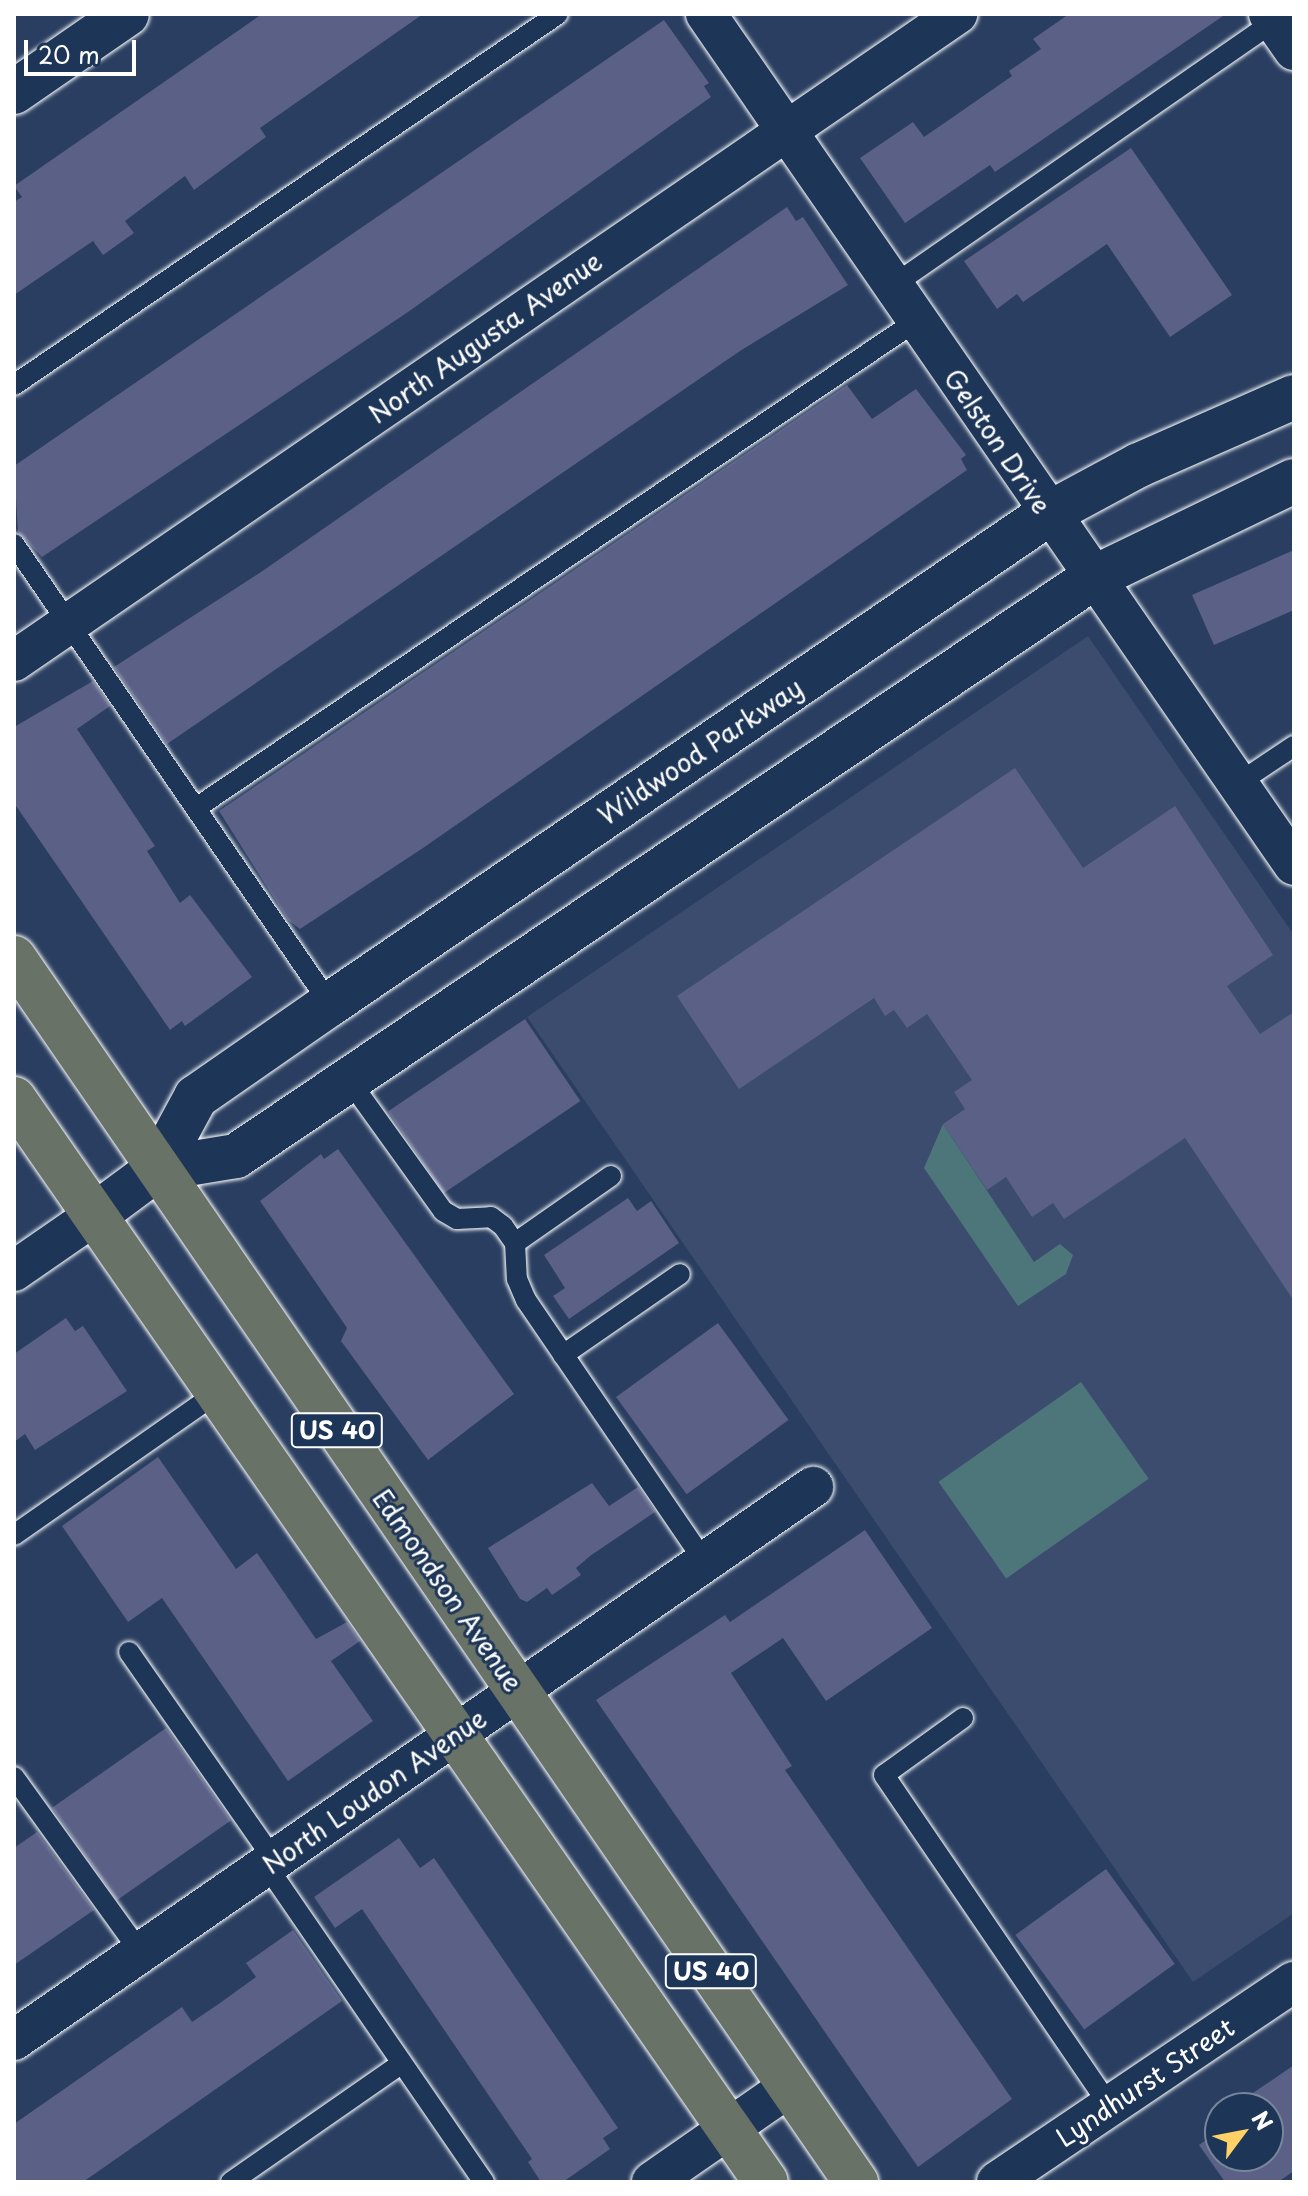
<!DOCTYPE html>
<style>
body{margin:0}
#map{position:relative;width:1308px;height:2196px;overflow:hidden;background:#293e60;font-family:"Playpen Sans",sans-serif}
div>[style]{position:absolute}
[style*='--x']{left:calc(var(--x)*1px);top:calc(var(--y)*1px);width:calc(var(--w)*1px);rotate:calc(var(--a)*1deg)}
.built>*{inset:0;background:#3c4c6e}
.green>*{inset:0;background:#4d767a;transform-origin:0 0}
.building>*{inset:0;background:#5a6086;transform-origin:0 0}
.roads{filter:drop-shadow(0 0 2px #fff) drop-shadow(0 0 2px #fff)}
.lane>*{height:20px;margin:-10px;padding:0 10px;transform-origin:10px;border-radius:10px;background:#1d3557}
.street>*{height:40px;margin:-20px;padding:0 20px;transform-origin:20px;border-radius:20px;background:#1d3557}
.secondary>*{height:44px;margin:-22px;padding:0 22px;transform-origin:22px;border-radius:22px;background:#1d3557}
.primary>*{height:44px;margin:-22px;padding:0 22px;transform-origin:22px;border-radius:22px;background:#697266}
span{translate:-50% -50%;white-space:nowrap;text-align:center;line-height:1.15;-webkit-text-stroke:6px #1d3557;paint-order:stroke}
.shield-label span{padding:2px 6px;background:#1d3557;border:2px solid;border-radius:6px;-webkit-text-stroke-width:0}
.shield-label{font-size:24px;color:#fff;font-weight:700}
.street-label{font-size:26px;color:#fff}
.frame{position:absolute;inset:0;border:16px solid #fff;pointer-events:none}
.north{position:absolute;left:1204px;top:2092px;width:80px;height:80px;box-sizing:border-box;background:#1d3557;border:2px solid #77869a;border-radius:50%;rotate:58deg;font-size:22px;font-weight:700;line-height:32px;text-align:center;color:#fff}
.north::after{content:'';display:block;margin:auto;width:28px;height:36px;background:#ffd166;clip-path:polygon(50% 0,100% 100%,50% 72%,0 100%)}
.scale{position:absolute;left:24px;top:40px;width:112px;height:36px;box-sizing:border-box;border:4px solid #fff;border-top:0;padding-left:10px;font-size:24px;line-height:28px;white-space:nowrap;color:#fff;-webkit-text-stroke:6px #1d3557;paint-order:stroke}
</style>
<div id="map">
<div class="built">
<div style="clip-path:polygon(1088px 636px,1294px 935px,1294px 1913px,1193px 1982px,527px 1017px)"></div>
</div>
<div class="green">
<div style="clip-path:polygon(943px 1124px,1034px 1262px,1060px 1244px,1073px 1255px,1066px 1274px,1018px 1306px,924px 1168px)"></div>
<div style="left:1081px;top:1382px;width:118px;height:174px;rotate:55deg"></div>
</div>
<div class="building">
<div style="clip-path:polygon(262px 14px,423px 14px,260px 128px,266px 137px,194px 190px,185px 176px,125px 221px,134px 233px,103px 255px,93px 241px,14px 295px,14px 202px,22px 197px,14px 186px)"></div>
<div style="clip-path:polygon(1069px 14px,1226px 14px,995px 172px,990px 165px,905px 223px,860px 158px,913px 122px,924px 137px,956px 115px,1012px 76px,1009px 71px,1041px 49px,1033px 39px)"></div>
<div style="clip-path:polygon(664px 20px,709px 83px,704px 86px,711px 97px,408px 312px,42px 557px,18px 532px,14px 466px)"></div>
<div style="clip-path:polygon(1131px 148px,1232px 295px,1170px 337px,1107px 244px,1023px 302px,1017px 294px,997px 309px,964px 261px)"></div>
<div style="clip-path:polygon(787px 207px,796px 221px,803px 217px,848px 285px,740px 351px,167px 744px,114px 667px,261px 572px)"></div>
<div style="clip-path:polygon(847px 385px,872px 419px,916px 389px,966px 455px,961px 459px,967px 470px,423px 848px,300px 929px,288px 920px,219px 811px)"></div>
<div style="clip-path:polygon(1294px 550px,1294px 610px,1214px 645px,1192px 595px)"></div>
<div style="clip-path:polygon(93px 681px,110px 706px,77px 729px,155px 846px,147px 851px,180px 903px,190px 895px,252px 977px,185px 1026px,182px 1021px,170px 1030px,14px 803px,14px 727px)"></div>
<div style="clip-path:polygon(1015px 768px,1083px 868px,1175px 806px,1273px 955px,1227px 986px,1260px 1034px,1294px 1012px,1294px 1301px,1185px 1138px,1064px 1219px,1053px 1203px,1032px 1217px,1006px 1177px,987px 1190px,943px 1124px,965px 1109px,954px 1092px,972px 1080px,927px 1014px,907px 1028px,894px 1010px,885px 1016px,874px 998px,739px 1089px,677px 996px)"></div>
<div style="left:525px;top:1019px;width:99px;height:165px;rotate:56deg"></div>
<div style="clip-path:polygon(338px 1149px,514px 1394px,428px 1460px,341px 1341px,347px 1328px,260px 1201px,321px 1154px,324px 1159px)"></div>
<div style="clip-path:polygon(628px 1198px,637px 1211px,651px 1201px,679px 1243px,569px 1319px,553px 1296px,565px 1288px,544px 1255px)"></div>
<div style="clip-path:polygon(66px 1318px,75px 1331px,83px 1326px,127px 1391px,35px 1450px,25px 1434px,14px 1442px,14px 1354px)"></div>
<div style="left:718px;top:1323px;width:120px;height:126px;rotate:54deg"></div>
<div style="clip-path:polygon(158px 1457px,236px 1569px,257px 1553px,316px 1639px,347px 1622px,360px 1641px,331px 1661px,373px 1721px,288px 1781px,162px 1598px,128px 1622px,62px 1526px)"></div>
<div style="clip-path:polygon(592px 1483px,609px 1506px,638px 1487px,655px 1512px,590px 1556px,576px 1568px,581px 1575px,552px 1595px,547px 1588px,527px 1602px,520px 1599px,488px 1548px)"></div>
<div style="clip-path:polygon(865px 1530px,932px 1628px,826px 1701px,783px 1638px,731px 1673px,792px 1766px,785px 1770px,1012px 2099px,918px 2167px,596px 1700px,725px 1615px,730px 1622px)"></div>
<div style="left:166px;top:1728px;width:113px;height:139px;rotate:55deg"></div>
<div style="clip-path:polygon(37px 1832px,94px 1910px,14px 1965px,14px 1848px)"></div>
<div style="clip-path:polygon(399px 1838px,420px 1868px,434px 1858px,618px 2128px,603px 2138px,610px 2149px,563px 2182px,541px 2182px,528px 2162px,532px 2159px,362px 1909px,335px 1928px,314px 1897px)"></div>
<div style="left:1106px;top:1869px;width:117px;height:112px;rotate:54deg"></div>
<div style="clip-path:polygon(293px 1930px,342px 2001px,83px 2182px,14px 2182px,14px 2124px,182px 2007px,192px 2022px,220px 2003px,256px 1977px,246px 1963px)"></div>
<div style="clip-path:polygon(1294px 2065px,1294px 2171px,1278px 2182px,1225px 2182px,1199px 2145px,1220px 2130px,1220px 2156px,1268px 2156px,1268px 2108px,1231px 2108px)"></div>
</div>
<div class="roads">
<div class="lane">
<div style="--x:892;--y:286;--w:465;--a:-34.7"></div>
<div style="--x:14;--y:385;--w:658;--a:-34.29"></div>
<div style="--x:14;--y:544;--w:558;--a:55.51"></div>
<div style="--x:1237;--y:784;--w:69;--a:-33.7"></div>
<div style="--x:196;--y:808;--w:869;--a:-34.07"></div>
<div style="--x:349;--y:1080;--w:161;--a:54.3"></div>
<div style="--x:443;--y:1211;--w:16;--a:30"></div>
<div style="--x:457;--y:1219;--w:34;--a:-3"></div>
<div style="--x:491;--y:1217;--w:15;--a:37"></div>
<div style="--x:503;--y:1226;--w:21;--a:55"></div>
<div style="--x:515;--y:1243;--w:36;--a:87"></div>
<div style="--x:517;--y:1279;--w:23;--a:67"></div>
<div style="--x:526;--y:1300;--w:317;--a:55.7"></div>
<div style="--x:515;--y:1243;--w:117;--a:-34.9"></div>
<div style="--x:563;--y:1355;--w:142;--a:-34.7"></div>
<div style="--x:14;--y:1535;--w:249;--a:-35"></div>
<div style="--x:129;--y:1652;--w:254;--a:55.1"></div>
<div style="--x:963;--y:1718;--w:97;--a:144.2"></div>
<div style="--x:884;--y:1775;--w:401;--a:55.7"></div>
<div style="--x:14;--y:1777;--w:216;--a:54.2"></div>
<div style="--x:266;--y:1865;--w:385;--a:55.5"></div>
<div style="--x:231;--y:2182;--w:208;--a:-34.8"></div>
</div>
<div class="street">
<div style="--x:706;--y:14;--w:1034;--a:55.36"></div>
<div style="--x:1269;--y:14;--w:44;--a:55.2"></div>
<div style="--x:14;--y:661;--w:1144;--a:-34.45"></div>
<div style="--x:14;--y:1271;--w:98;--a:-34.7"></div>
<div style="--x:14;--y:2040;--w:972;--a:-34.69"></div>
<div style="--x:652;--y:2182;--w:168;--a:-34.8"></div>
<div style="--x:997;--y:2182;--w:358;--a:-34"></div>
</div>
<div class="secondary">
<div style="--x:14;--y:92;--w:137;--a:-34.6"></div>
<div style="--x:157;--y:1169;--w:80;--a:-9.3"></div>
<div style="--x:236;--y:1156;--w:1034;--a:-34"></div>
<div style="--x:1093;--y:578;--w:223;--a:-25.8"></div>
<div style="--x:95;--y:1215;--w:77;--a:-36.6"></div>
<div style="--x:157;--y:1169;--w:82;--a:-61.6"></div>
<div style="--x:196;--y:1097;--w:163;--a:-34.8"></div>
<div style="--x:330;--y:1004;--w:869;--a:-34.31"></div>
<div style="--x:1048;--y:514;--w:103;--a:-28.3"></div>
<div style="--x:1139;--y:465;--w:169;--a:-23.7"></div>
</div>
<div class="primary">
<div style="--x:14;--y:958;--w:1486;--a:55.48"></div>
<div style="--x:14;--y:1099;--w:1318;--a:55.23"></div>
</div>
</div>
<div class="shield-label">
<span style="left:337px;top:1430px">US 40</span>
<span style="left:711px;top:1971px">US 40</span>
</div>
<div class="street-label">
<span style="left:485px;top:337px;rotate:-35deg">North Augusta Avenue</span>
<span style="left:998px;top:441px;rotate:56deg">Gelston Drive</span>
<span style="left:700px;top:751px;rotate:-34deg">Wildwood Parkway</span>
<span style="left:448px;top:1590px;rotate:55deg">Edmondson Avenue</span>
<span style="left:374px;top:1791px;rotate:-35deg">North Loudon Avenue</span>
<span style="left:1145px;top:2082px;rotate:-34deg">Lyndhurst Street</span>
</div>
<div class="frame"></div>
<div class="north">N</div>
<div class="scale">20 m</div>
</div>
